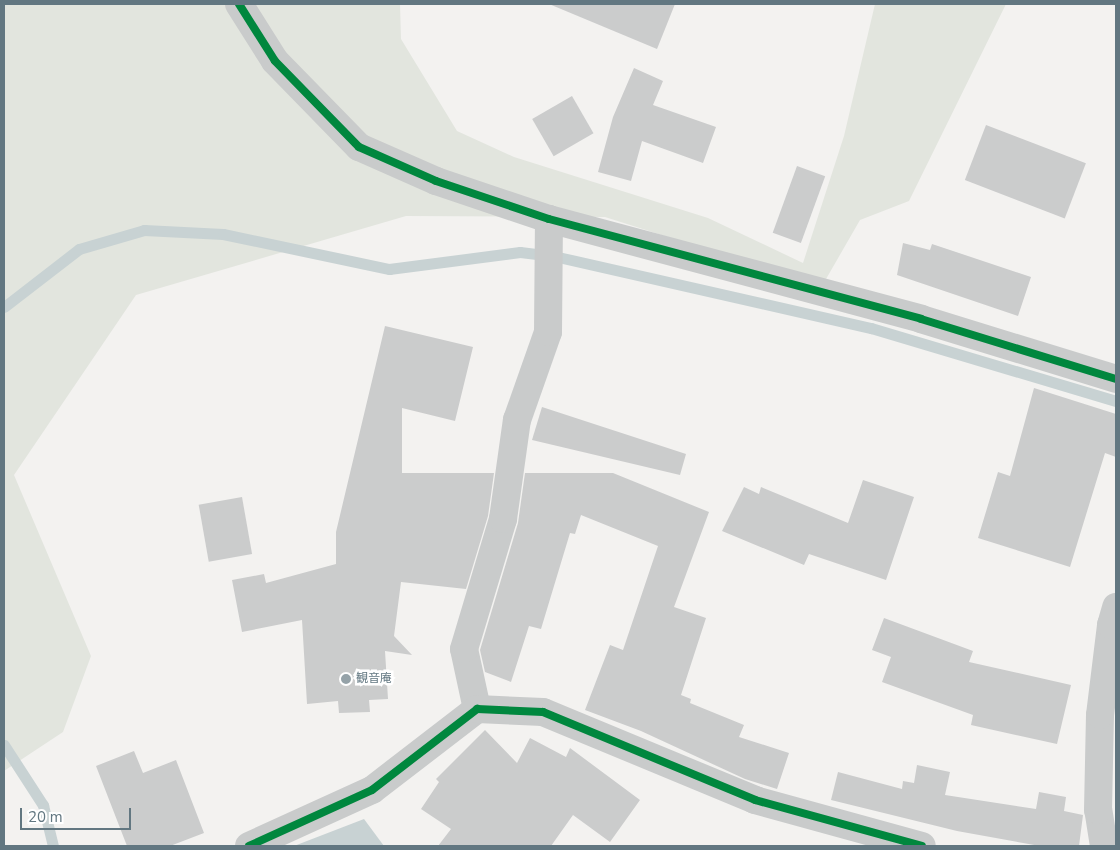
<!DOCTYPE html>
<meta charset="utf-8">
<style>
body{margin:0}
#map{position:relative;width:1120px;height:850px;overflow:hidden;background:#f3f2f0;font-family:"Nunito Sans","Noto Sans JP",sans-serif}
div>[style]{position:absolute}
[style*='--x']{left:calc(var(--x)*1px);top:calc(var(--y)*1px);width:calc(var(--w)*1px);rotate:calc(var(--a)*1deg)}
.green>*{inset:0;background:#e2e5de}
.water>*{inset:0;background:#c8d2d3}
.stream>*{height:11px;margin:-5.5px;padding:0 5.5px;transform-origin:5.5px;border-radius:5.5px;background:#c8d2d3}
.building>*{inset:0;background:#cbcccc;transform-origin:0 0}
.street>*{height:28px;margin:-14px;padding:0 14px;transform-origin:14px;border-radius:14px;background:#c9cbcb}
.cycleway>*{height:8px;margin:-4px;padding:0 4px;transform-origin:4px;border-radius:4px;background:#00873e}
.dots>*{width:14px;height:14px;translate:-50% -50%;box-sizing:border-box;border:2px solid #fff;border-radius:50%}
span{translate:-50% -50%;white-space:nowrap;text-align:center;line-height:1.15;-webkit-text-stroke:5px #fff;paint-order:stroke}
.poi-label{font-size:12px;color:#627781}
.left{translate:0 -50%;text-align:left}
.frame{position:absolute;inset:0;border:5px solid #627781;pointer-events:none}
.scale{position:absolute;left:20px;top:808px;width:111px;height:22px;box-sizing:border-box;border:2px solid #627781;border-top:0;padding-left:6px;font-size:15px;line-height:18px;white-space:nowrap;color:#627781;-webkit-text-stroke:4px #fff;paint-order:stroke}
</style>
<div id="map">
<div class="green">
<div style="clip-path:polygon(4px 4px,400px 4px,401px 39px,457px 131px,514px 157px,708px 218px,803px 263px,844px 136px,875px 4px,1006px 4px,909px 201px,860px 220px,822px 286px,605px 217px,406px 216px,136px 295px,14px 475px,91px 656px,63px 732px,4px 771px)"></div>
</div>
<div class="water">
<div style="clip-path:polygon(364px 819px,384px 846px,294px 846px)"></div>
</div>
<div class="stream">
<div style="--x:4;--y:307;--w:95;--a:-37.7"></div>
<div style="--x:79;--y:249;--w:68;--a:-16.3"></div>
<div style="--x:144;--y:230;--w:79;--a:2.9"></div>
<div style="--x:223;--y:234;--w:170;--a:11.9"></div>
<div style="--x:389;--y:269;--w:132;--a:-7.4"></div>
<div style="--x:520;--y:252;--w:38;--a:7"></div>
<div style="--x:558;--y:257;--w:321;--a:12.8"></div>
<div style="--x:871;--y:328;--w:256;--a:16.6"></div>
<div style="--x:4;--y:745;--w:72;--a:57"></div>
<div style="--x:43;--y:805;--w:42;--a:76.3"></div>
</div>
<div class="building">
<div style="clip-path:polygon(549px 4px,675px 4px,657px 49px)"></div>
<div style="clip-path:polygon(634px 68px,663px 81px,653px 105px,716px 127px,703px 163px,642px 141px,631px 181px,598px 172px,613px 117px)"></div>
<div style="left:572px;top:96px;width:43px;height:46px;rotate:60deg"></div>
<div style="left:986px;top:125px;width:107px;height:59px;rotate:21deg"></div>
<div style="left:797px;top:166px;width:30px;height:71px;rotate:20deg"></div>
<div style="clip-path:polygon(903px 243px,930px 250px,932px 244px,1031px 277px,1018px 316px,897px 275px)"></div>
<div style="clip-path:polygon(385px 326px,473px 347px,455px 421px,402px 408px,402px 473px,494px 473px,488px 516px,466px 589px,401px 582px,394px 636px,412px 655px,385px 651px,388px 699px,369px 700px,370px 712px,339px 713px,338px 701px,307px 704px,302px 620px,242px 632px,232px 580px,264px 574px,266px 583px,336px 564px,336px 532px)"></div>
<div style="clip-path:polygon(1034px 388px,1116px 414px,1116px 457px,1105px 453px,1070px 567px,978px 538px,998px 472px,1010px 476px)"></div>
<div style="clip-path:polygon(542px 407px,686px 454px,680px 475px,532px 440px)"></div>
<div style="clip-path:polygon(525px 473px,613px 473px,709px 512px,674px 607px,706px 618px,681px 695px,691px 699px,690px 703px,744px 725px,739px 737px,789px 753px,777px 789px,745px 779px,641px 731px,585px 710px,610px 645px,623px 650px,658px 546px,581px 515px,575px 534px,570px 533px,541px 629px,529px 626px,511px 682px,485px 672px,480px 650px,518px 523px)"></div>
<div style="clip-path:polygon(863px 480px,914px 497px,886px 580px,809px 554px,804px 565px,722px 531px,744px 487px,759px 494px,761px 487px,848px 523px)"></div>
<div style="left:242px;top:497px;width:58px;height:44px;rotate:80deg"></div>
<div style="clip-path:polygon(884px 618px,973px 651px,969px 662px,1071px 685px,1057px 744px,971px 725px,973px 715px,882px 682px,891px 657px,872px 650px)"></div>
<div style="clip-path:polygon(485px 730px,517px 763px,530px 738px,566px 757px,570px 748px,640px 800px,610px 842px,573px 815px,551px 846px,438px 846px,451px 829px,421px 809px,439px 782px,436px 779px)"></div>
<div style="clip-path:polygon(134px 751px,143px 773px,176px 760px,204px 833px,170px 846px,127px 846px,96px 766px)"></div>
<div style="clip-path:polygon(917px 765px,950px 772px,945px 795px,1036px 809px,1039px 792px,1066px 797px,1064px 811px,1083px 815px,1079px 846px,1040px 846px,957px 831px,831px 800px,838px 772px,902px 789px,903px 781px,914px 783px)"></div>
</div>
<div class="street">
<div style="--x:239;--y:4;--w:67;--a:57.7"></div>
<div style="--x:275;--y:61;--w:120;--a:45.7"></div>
<div style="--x:359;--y:147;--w:84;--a:23.8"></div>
<div style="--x:436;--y:181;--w:119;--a:18.6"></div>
<div style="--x:549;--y:219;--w:385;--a:15"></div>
<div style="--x:921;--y:319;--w:204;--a:17.1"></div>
<div style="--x:477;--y:709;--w:61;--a:-102.2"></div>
<div style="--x:464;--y:649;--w:136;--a:-73.3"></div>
<div style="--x:503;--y:519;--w:100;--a:-82"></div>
<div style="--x:517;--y:420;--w:93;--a:-70.6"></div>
<div style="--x:548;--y:332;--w:113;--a:-89.5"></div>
<div style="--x:249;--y:846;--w:135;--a:-24.5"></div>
<div style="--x:372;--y:790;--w:133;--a:-37.6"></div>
<div style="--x:477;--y:709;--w:66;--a:2.6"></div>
<div style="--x:543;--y:712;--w:230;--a:22.5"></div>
<div style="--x:755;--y:800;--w:173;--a:15.4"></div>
<div style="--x:1104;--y:846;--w:36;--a:-99"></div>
<div style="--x:1098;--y:810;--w:95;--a:-88.8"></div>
<div style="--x:1100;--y:715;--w:91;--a:-83"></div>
<div style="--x:1111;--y:625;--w:19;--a:-74"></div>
</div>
<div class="cycleway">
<div style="--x:239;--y:4;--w:67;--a:57.7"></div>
<div style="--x:275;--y:61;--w:120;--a:45.7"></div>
<div style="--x:359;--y:147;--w:84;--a:23.8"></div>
<div style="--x:436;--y:181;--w:119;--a:18.6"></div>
<div style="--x:549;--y:219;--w:385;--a:15"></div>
<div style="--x:921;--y:319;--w:204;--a:17.1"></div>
<div style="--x:249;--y:846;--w:135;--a:-24.5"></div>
<div style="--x:372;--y:790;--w:133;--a:-37.6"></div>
<div style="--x:477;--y:709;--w:66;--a:2.6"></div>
<div style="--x:543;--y:712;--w:230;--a:22.5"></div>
<div style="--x:755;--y:800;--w:173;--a:15.4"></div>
</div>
<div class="dots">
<div style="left:346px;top:679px;background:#95a2a8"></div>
</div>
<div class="poi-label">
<span class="left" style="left:356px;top:679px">観音庵</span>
</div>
<div class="frame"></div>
<div class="scale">20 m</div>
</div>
